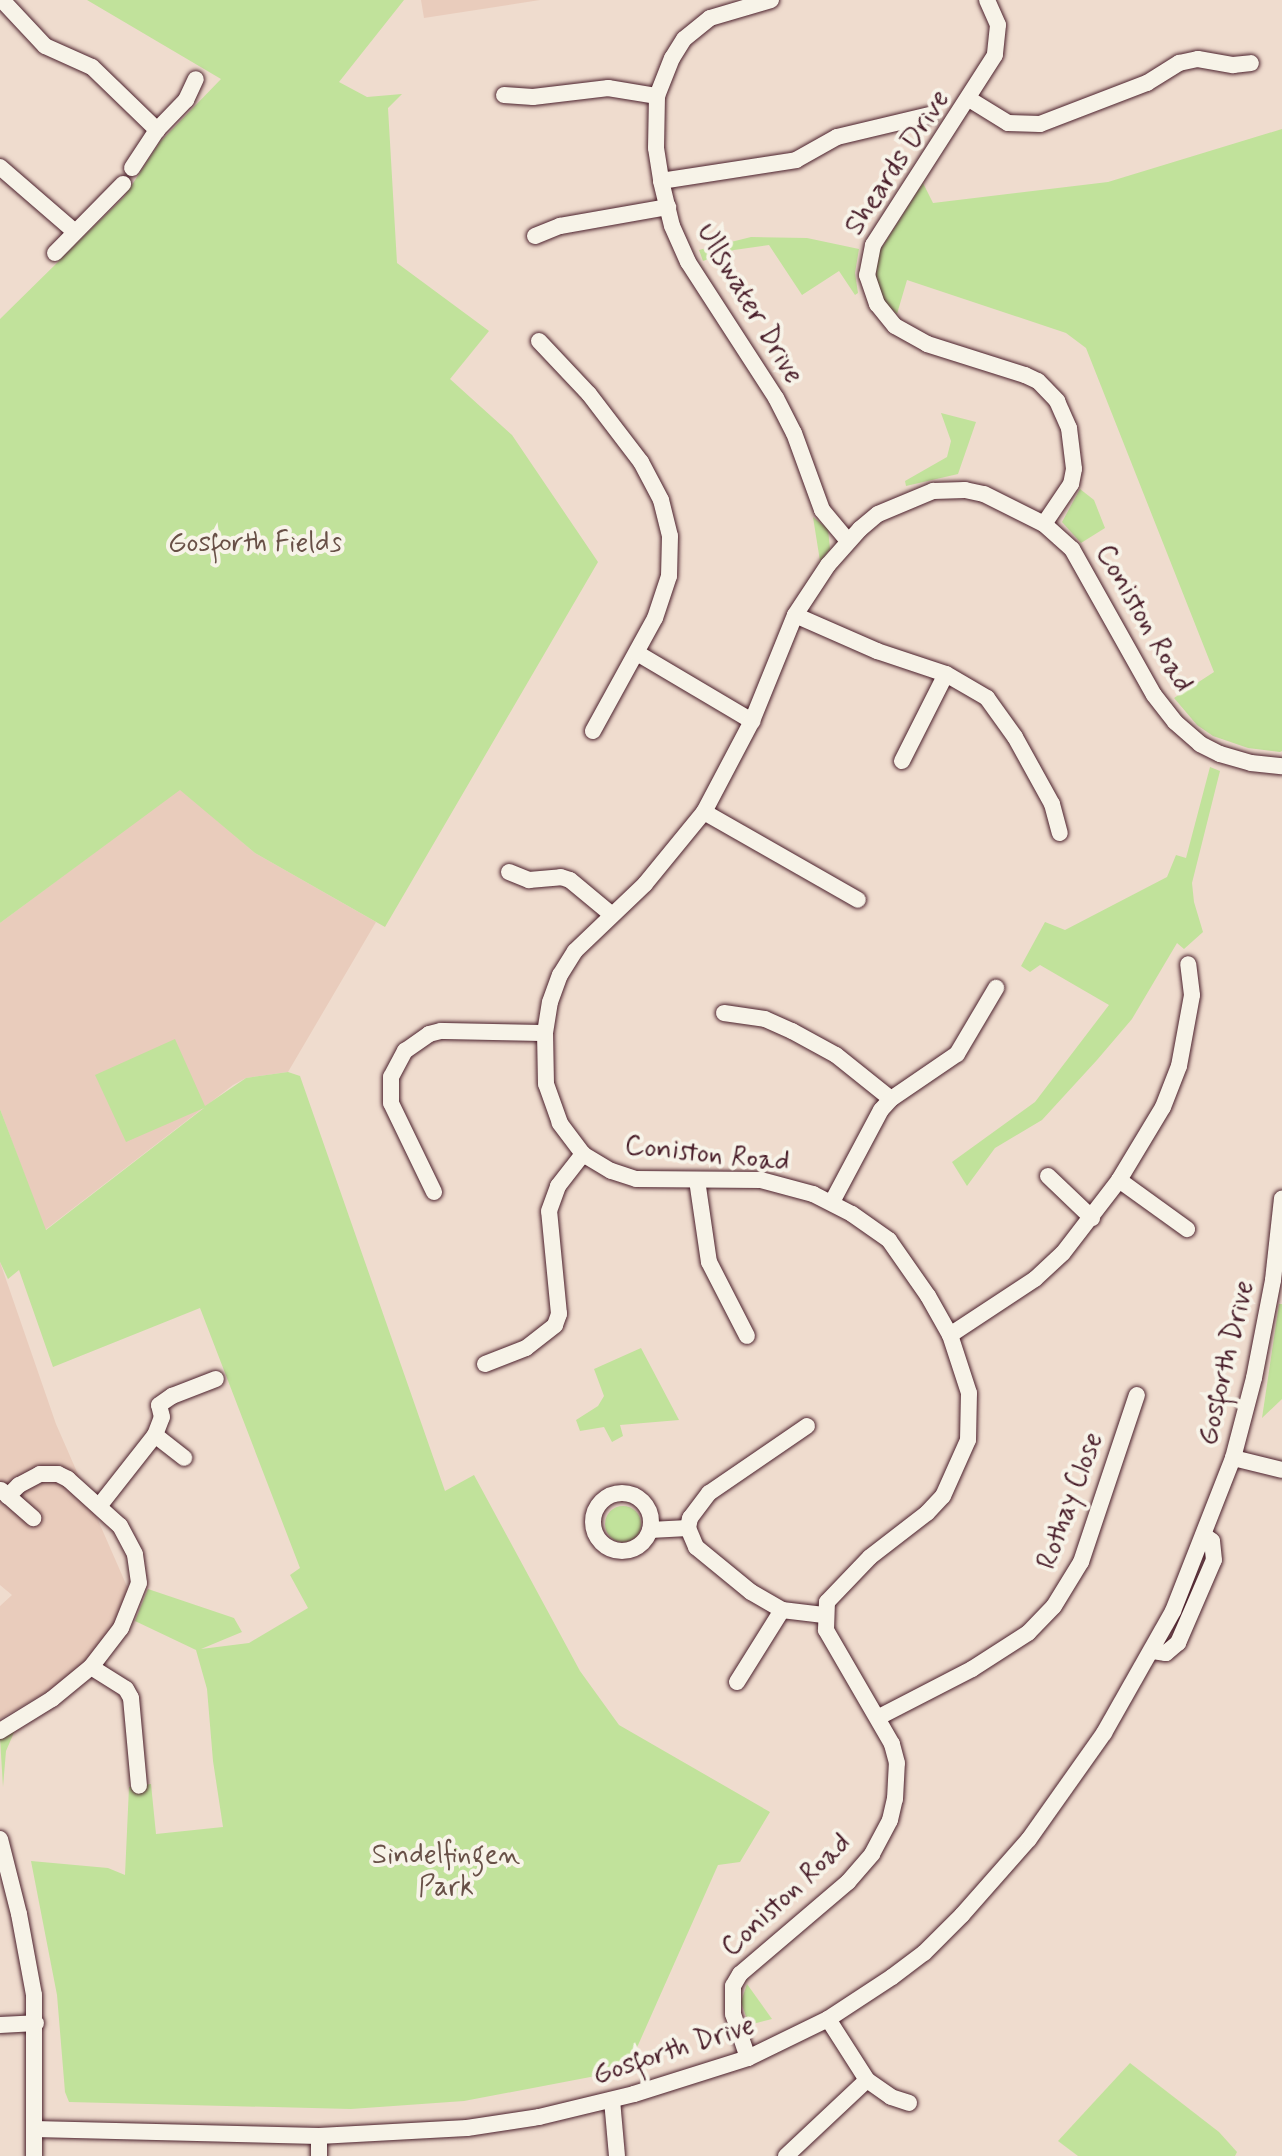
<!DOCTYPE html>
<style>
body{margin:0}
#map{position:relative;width:1282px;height:2156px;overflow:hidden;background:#efdcce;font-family:Mynerve,sans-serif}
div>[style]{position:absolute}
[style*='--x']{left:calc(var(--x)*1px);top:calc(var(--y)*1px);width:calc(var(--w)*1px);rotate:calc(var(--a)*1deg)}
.built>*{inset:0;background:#e9ccbc}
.green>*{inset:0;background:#c1e29b}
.round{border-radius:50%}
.roads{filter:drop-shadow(0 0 2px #4a1f2b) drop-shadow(0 0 2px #4a1f2b)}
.minor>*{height:16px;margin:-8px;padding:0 8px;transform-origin:8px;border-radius:8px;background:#f7f3e8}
.minor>.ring{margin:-8px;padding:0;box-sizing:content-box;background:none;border:16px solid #f7f3e8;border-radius:50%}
span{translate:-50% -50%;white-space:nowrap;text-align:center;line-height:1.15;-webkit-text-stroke:8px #f7f3e8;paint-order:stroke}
.street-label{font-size:28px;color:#4a1f2b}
.park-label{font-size:28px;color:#685047}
</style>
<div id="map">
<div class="built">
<div style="clip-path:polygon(421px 0,540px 0,424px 18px)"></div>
<div style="clip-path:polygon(180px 789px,255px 853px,376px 922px,288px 1072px,246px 1078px,233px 1085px,45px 1230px,0 1109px,0 923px)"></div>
<div style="clip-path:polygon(0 1262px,56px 1424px,129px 1591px,115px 1627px,72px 1677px,0 1719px,0 1606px,12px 1595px,0 1585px)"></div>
</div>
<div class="green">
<div style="clip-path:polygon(87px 0,404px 0,339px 82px,367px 97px,402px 94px,388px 108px,397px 263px,489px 331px,450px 379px,512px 435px,598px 562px,385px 927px,255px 853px,180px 790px,0 923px,0 319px,124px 197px,160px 142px,221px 79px)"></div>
<div style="clip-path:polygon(1282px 129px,1282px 751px,1280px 752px,1248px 748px,1213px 736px,1197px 725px,1174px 698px,1214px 672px,1086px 348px,1066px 333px,907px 280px,897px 314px,880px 298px,876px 275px,879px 252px,923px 183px,933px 203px,1108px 182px)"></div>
<div style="clip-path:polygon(751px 237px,807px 238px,859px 249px,855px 273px,858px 293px,855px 295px,839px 271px,802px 295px,769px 245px,734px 250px,703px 261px,699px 250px)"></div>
<div style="clip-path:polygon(941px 413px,976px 422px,958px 474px,906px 486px,905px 481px,947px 457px,951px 441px)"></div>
<div style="clip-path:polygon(1080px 489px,1094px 500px,1105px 528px,1081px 543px,1062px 522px)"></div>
<div style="clip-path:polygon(813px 517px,828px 529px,830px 549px,820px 561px)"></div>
<div style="clip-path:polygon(1210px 767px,1220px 771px,1192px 883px,1194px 902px,1203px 932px,1184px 949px,1177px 943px,1132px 1019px,1097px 1060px,1042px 1120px,995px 1148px,967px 1186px,952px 1162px,1035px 1102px,1109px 1005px,1040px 965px,1030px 972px,1021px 966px,1045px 922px,1065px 930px,1167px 877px,1176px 855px,1186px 858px)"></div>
<div style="clip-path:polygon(175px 1039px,205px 1106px,246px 1078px,288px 1072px,300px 1076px,445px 1491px,474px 1475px,580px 1671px,619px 1725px,770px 1812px,740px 1862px,718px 1865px,627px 2070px,464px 2101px,351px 2109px,69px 2102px,65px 2092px,57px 1995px,31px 1861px,108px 1868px,125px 1875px,129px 1787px,151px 1784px,156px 1834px,223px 1827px,213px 1761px,207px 1689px,196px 1650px,135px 1621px,148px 1589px,234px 1618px,242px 1632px,201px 1649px,249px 1643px,308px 1608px,290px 1575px,300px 1568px,200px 1308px,53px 1367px,19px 1270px,8px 1279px,0 1262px,0 1109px,46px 1230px,204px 1108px,126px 1142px,95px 1075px)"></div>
<div style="clip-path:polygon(1279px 1304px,1282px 1304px,1282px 1399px,1262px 1418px)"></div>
<div style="clip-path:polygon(641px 1348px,679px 1420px,620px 1425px,623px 1436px,612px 1442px,604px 1427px,580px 1431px,576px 1420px,598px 1406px,604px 1396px,594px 1369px)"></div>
<div class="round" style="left:605px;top:1506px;width:36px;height:36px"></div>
<div style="clip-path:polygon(15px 1730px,6px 1751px,3px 1787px,0 1738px)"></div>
<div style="clip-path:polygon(747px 1984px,772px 2019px,749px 2025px,741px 2002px)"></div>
<div style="clip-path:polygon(1130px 2063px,1219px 2132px,1237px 2152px,1235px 2156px,1078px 2156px,1058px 2141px)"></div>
</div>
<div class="roads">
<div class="minor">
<div style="--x:2;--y:0;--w:63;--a:46.9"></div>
<div style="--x:45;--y:46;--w:51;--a:24.1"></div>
<div style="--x:92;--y:67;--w:91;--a:44.1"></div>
<div style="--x:771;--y:0;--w:64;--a:163.6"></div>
<div style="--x:710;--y:18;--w:33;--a:141"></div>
<div style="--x:684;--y:39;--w:22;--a:122"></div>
<div style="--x:672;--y:58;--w:41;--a:111.5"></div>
<div style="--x:657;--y:96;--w:52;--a:91.1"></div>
<div style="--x:656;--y:148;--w:33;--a:81"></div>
<div style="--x:661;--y:181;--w:46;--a:76.3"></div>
<div style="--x:672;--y:226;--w:39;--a:66"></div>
<div style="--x:688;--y:262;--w:162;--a:57.1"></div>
<div style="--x:776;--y:398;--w:39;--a:63"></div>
<div style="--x:794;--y:433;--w:82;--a:70"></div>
<div style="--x:822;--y:510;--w:40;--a:50"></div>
<div style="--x:987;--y:0;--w:27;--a:66"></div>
<div style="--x:998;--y:25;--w:30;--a:96"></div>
<div style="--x:995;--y:55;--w:226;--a:122.7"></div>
<div style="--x:873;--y:245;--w:31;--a:101"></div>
<div style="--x:867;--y:275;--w:31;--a:71"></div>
<div style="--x:877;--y:304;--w:28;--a:51"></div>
<div style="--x:895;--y:326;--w:37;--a:29"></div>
<div style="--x:927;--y:344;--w:103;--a:17.6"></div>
<div style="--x:1025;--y:375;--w:14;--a:25"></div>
<div style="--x:1038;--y:381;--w:28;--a:46"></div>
<div style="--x:1057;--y:401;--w:30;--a:66"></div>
<div style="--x:1069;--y:428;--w:41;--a:83"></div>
<div style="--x:1074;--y:469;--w:15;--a:101"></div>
<div style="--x:1071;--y:484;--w:48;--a:124"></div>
<div style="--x:504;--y:95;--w:29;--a:4"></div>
<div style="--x:533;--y:97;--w:76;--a:-6.8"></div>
<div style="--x:608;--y:88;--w:50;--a:9.3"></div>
<div style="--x:969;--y:99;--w:46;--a:31.6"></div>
<div style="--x:1008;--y:123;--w:32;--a:2"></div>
<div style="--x:1040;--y:124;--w:115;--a:-21"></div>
<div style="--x:1147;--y:83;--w:38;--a:-32"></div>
<div style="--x:1179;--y:63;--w:19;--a:-12"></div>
<div style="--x:1198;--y:59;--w:36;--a:10"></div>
<div style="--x:1233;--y:65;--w:18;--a:-6"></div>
<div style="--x:0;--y:167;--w:99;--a:40.9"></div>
<div style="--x:132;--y:168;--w:45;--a:-56.7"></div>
<div style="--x:157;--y:130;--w:42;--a:-46"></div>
<div style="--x:186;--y:100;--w:23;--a:-65"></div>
<div style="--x:661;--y:181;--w:137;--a:-8.8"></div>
<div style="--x:796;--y:160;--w:47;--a:-29.3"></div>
<div style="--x:837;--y:137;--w:95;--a:-13.4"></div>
<div style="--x:535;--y:236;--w:27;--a:-22"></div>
<div style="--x:560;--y:226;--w:110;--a:-10"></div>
<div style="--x:55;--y:253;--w:97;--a:-45.4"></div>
<div style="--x:539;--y:341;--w:73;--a:46.7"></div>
<div style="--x:589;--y:394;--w:86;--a:52.6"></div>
<div style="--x:641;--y:462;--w:43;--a:62.2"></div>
<div style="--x:661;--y:500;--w:37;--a:76"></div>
<div style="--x:670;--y:536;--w:40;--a:91.4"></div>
<div style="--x:669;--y:576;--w:44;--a:108.4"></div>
<div style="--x:655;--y:618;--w:129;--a:118.8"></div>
<div style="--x:795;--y:615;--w:90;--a:23.7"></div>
<div style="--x:877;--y:651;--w:73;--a:18.4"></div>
<div style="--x:946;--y:674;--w:48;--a:30.3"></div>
<div style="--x:987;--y:698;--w:48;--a:54.3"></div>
<div style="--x:1015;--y:737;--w:77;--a:61.1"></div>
<div style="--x:1052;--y:804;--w:30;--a:75"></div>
<div style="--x:637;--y:653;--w:134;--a:30.6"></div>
<div style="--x:902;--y:761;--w:97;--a:-63.2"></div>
<div style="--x:704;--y:812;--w:177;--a:29.7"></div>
<div style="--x:509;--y:872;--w:22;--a:22"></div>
<div style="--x:529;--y:880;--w:32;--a:-5"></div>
<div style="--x:561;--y:877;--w:9;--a:18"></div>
<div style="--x:570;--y:880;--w:53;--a:39.7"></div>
<div style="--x:724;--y:1013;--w:41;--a:8.3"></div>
<div style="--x:765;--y:1019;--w:30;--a:24"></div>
<div style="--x:792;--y:1031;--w:50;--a:28.6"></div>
<div style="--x:836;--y:1055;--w:70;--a:38.7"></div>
<div style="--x:1048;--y:1176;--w:61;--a:43.7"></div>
<div style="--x:697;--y:1180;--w:83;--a:81.7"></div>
<div style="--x:709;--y:1262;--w:83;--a:62.8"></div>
<div style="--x:1119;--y:1180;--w:84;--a:35.8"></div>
<div style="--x:434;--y:1192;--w:99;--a:-115.8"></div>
<div style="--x:391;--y:1103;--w:26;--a:-90"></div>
<div style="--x:391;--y:1077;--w:30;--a:-62"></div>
<div style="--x:405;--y:1051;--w:29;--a:-35"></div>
<div style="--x:429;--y:1034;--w:12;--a:-14"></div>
<div style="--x:441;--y:1031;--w:104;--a:1.1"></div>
<div style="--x:832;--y:1202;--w:104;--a:-62"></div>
<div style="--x:881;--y:1110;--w:15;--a:-48"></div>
<div style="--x:891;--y:1099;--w:80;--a:-34.3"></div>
<div style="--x:957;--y:1054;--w:77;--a:-59.4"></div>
<div style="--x:950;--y:1335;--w:102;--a:-33.4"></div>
<div style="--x:1035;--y:1279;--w:38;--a:-43"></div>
<div style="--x:1063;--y:1253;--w:92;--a:-52.5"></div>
<div style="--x:1119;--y:1180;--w:85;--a:-58.9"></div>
<div style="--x:1163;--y:1107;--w:44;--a:-68.7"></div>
<div style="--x:1179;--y:1066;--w:72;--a:-79.6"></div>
<div style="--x:1192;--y:995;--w:31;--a:-97"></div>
<div style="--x:485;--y:1364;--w:44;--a:-21.3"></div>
<div style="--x:526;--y:1348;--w:37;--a:-38"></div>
<div style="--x:555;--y:1325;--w:12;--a:-70"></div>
<div style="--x:559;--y:1314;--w:103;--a:-95.5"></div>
<div style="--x:549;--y:1211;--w:27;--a:-70"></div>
<div style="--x:558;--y:1186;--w:41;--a:-52"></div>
<div style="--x:807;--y:1426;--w:119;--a:145.6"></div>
<div style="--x:709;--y:1493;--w:31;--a:127"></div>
<div style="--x:690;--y:1518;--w:10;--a:101"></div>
<div style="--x:688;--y:1528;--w:21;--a:67"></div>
<div style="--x:696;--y:1547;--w:71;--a:39.3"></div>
<div style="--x:751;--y:1592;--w:36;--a:30"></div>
<div style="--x:782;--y:1610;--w:42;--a:6.8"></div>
<div style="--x:155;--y:1435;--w:37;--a:38"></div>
<div style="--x:1233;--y:1458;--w:50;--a:13.8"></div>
<div style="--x:1;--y:1490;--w:43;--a:41.2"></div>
<div class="ring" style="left:593px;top:1493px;width:42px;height:42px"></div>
<div style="--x:100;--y:1505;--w:89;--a:-51.8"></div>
<div style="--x:155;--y:1435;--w:19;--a:-69"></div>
<div style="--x:162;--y:1417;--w:12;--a:-104"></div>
<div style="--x:159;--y:1405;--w:16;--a:-35"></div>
<div style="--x:172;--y:1396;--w:47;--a:-21.1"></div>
<div style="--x:650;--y:1530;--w:38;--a:-3"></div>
<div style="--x:1153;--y:1651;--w:13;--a:9"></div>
<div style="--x:1166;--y:1653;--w:16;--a:-40"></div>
<div style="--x:1178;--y:1643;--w:90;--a:-66.6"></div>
<div style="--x:1214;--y:1560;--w:19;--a:-96"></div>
<div style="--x:1212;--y:1541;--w:9;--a:-144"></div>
<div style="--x:91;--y:1667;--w:41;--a:32.2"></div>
<div style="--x:126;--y:1689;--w:10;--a:61"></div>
<div style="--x:131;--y:1698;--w:88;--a:84.8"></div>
<div style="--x:737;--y:1682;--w:85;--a:-58"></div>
<div style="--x:879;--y:1717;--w:105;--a:-27.3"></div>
<div style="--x:972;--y:1669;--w:67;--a:-32.7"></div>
<div style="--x:1028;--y:1633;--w:37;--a:-46"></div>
<div style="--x:1054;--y:1606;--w:52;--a:-58.5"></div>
<div style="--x:1081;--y:1562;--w:176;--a:-71.5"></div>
<div style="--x:0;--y:1731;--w:61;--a:-31.6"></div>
<div style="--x:52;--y:1699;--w:50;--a:-39.4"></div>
<div style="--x:91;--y:1667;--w:49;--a:-52.4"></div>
<div style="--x:121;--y:1628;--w:48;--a:-68.2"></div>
<div style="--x:139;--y:1583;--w:29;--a:-98"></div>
<div style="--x:135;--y:1554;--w:32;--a:-118"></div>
<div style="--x:120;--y:1526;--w:70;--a:-137.9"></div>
<div style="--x:68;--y:1479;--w:11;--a:-153"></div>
<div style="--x:58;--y:1474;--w:18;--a:180"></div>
<div style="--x:40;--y:1474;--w:24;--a:152"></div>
<div style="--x:19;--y:1485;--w:16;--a:135"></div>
<div style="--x:0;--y:1839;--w:77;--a:75.8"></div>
<div style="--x:19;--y:1914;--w:82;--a:79.5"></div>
<div style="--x:34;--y:1995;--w:161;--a:90"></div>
<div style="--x:828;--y:2019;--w:72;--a:57.4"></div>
<div style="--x:867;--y:2080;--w:29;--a:35"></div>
<div style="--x:891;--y:2097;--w:19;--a:18"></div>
<div style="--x:0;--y:2025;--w:36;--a:-3"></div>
<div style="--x:748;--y:2058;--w:46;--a:-108.8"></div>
<div style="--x:733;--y:2014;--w:28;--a:-90"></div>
<div style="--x:733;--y:1986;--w:14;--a:-60"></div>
<div style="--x:740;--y:1974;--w:142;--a:-40.4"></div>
<div style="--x:848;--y:1882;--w:37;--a:-49"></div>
<div style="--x:872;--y:1854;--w:38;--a:-62"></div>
<div style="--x:890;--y:1820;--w:22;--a:-77"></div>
<div style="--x:895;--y:1799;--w:36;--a:-87"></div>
<div style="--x:897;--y:1763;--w:20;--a:-105"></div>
<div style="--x:892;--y:1744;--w:132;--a:-120.1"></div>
<div style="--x:826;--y:1630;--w:28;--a:-88"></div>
<div style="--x:827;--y:1602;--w:62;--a:-46.3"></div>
<div style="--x:870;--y:1557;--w:72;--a:-37.7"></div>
<div style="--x:927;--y:1513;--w:23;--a:-47"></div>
<div style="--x:943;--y:1496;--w:61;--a:-65.9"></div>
<div style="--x:968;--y:1440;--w:47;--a:-88.8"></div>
<div style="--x:969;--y:1393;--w:61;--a:-108.1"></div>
<div style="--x:950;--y:1335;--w:45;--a:-119.4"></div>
<div style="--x:928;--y:1296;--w:68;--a:-124.9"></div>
<div style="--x:889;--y:1240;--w:45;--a:-144.9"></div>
<div style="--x:852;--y:1214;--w:44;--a:-152.9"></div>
<div style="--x:813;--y:1194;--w:54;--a:-164.9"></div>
<div style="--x:761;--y:1180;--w:125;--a:-179.5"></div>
<div style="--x:636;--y:1179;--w:26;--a:-162"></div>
<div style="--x:611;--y:1171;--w:33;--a:-149"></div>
<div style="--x:583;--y:1154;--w:39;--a:-127"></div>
<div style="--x:560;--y:1123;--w:41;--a:-109.7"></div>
<div style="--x:546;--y:1084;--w:51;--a:-91.1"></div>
<div style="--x:545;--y:1033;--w:31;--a:-81"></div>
<div style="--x:550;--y:1002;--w:29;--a:-70"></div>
<div style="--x:560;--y:975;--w:28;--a:-58"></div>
<div style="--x:575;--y:951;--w:97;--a:-43.7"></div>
<div style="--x:645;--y:884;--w:93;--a:-50.7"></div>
<div style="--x:704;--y:812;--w:103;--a:-62.2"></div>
<div style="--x:752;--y:721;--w:114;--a:-67.9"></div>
<div style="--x:795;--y:615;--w:60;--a:-56.6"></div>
<div style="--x:828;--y:565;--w:48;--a:-48.4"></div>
<div style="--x:860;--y:529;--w:23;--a:-40"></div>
<div style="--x:878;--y:514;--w:60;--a:-22.7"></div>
<div style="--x:933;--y:491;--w:32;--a:-2"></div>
<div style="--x:965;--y:490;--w:19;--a:12"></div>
<div style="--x:984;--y:494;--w:67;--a:26.6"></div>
<div style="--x:1044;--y:524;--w:38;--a:42"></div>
<div style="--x:1072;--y:549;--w:167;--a:60.7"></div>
<div style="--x:1154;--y:695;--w:34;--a:52"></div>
<div style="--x:1175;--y:722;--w:33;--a:41"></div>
<div style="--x:1200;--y:744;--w:22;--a:27"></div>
<div style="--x:1220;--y:754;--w:32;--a:16"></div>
<div style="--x:1251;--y:763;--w:31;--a:6"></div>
<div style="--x:612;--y:2100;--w:56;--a:84.9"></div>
<div style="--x:34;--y:2129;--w:285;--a:1.4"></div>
<div style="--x:319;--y:2136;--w:148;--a:-3.1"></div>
<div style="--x:467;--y:2128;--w:73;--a:-8.7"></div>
<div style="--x:539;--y:2117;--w:98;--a:-13.6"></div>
<div style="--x:634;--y:2094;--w:120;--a:-17.5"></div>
<div style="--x:748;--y:2058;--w:89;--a:-26"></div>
<div style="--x:828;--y:2019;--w:77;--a:-33.3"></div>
<div style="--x:892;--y:1977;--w:40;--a:-37"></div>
<div style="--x:924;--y:1953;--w:54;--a:-45"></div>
<div style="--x:962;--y:1915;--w:101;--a:-48.6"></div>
<div style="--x:1029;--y:1839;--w:130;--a:-54.7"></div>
<div style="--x:1104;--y:1733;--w:140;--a:-60.5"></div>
<div style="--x:1173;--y:1611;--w:164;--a:-68.6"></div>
<div style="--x:1233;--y:1458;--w:83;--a:-75.3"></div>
<div style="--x:1254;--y:1378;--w:100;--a:-79"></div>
<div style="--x:1273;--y:1280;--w:82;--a:-83.7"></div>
<div style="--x:319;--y:2136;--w:20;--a:90"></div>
<div style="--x:786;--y:2156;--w:111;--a:-43.2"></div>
</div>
</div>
<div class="street-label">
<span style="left:898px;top:163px;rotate:-57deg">Sheards Drive</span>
<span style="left:749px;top:304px;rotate:59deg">Ullswater Drive</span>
<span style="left:1143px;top:619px;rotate:60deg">Coniston Road</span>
<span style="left:707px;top:1155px;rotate:6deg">Coniston Road</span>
<span style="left:1227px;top:1363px;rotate:-77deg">Gosforth Drive</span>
<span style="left:1071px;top:1501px;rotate:-70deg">Rothay Close</span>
<span style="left:787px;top:1896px;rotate:-43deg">Coniston Road</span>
<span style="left:674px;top:2051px;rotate:-18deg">Gosforth Drive</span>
</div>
<div class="park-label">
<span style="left:255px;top:544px">Gosforth Fields</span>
<span style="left:446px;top:1872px">Sindelfingen<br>Park</span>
</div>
</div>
